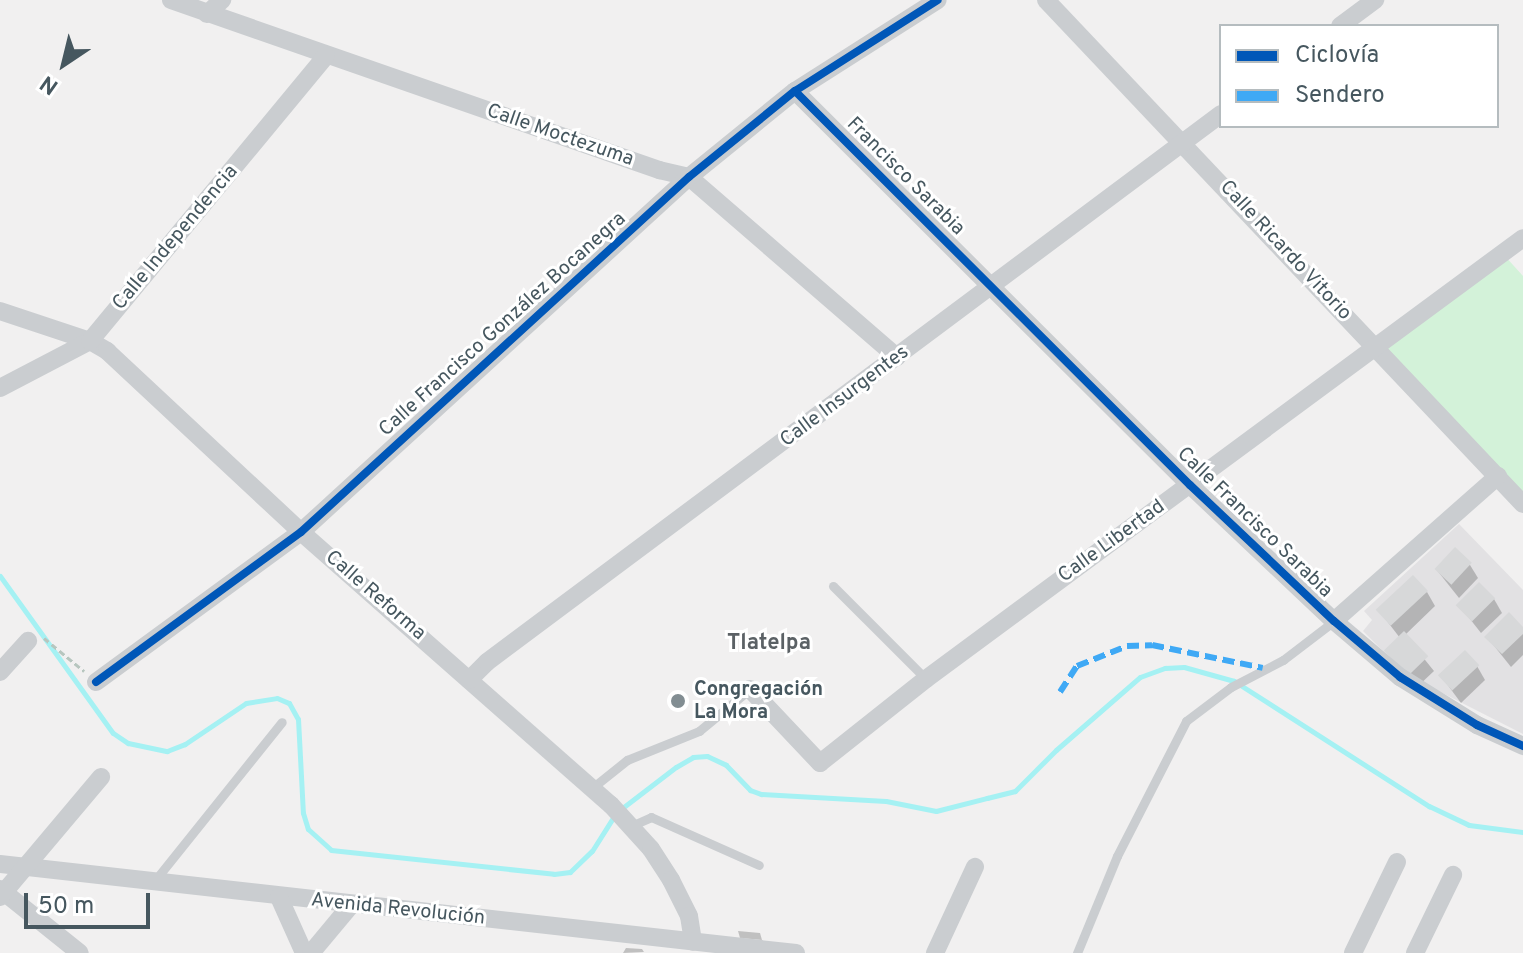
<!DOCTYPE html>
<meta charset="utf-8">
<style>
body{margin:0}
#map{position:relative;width:1523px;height:953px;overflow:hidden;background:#f1f0f0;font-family:Overpass,sans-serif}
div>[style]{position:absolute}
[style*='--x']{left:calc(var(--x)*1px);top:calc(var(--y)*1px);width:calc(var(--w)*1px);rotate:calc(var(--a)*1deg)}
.education>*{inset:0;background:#e2e1e3}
.green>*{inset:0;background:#d3f2d9}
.shadow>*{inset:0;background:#0003}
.stream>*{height:5px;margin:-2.5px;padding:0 2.5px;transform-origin:2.5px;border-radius:2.5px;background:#a5f1f3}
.building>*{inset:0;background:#d7d8d9;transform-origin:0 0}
.path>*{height:3px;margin-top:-1.5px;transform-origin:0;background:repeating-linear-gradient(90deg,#b7c6bf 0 6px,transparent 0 10px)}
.lane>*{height:9px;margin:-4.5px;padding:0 4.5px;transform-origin:4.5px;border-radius:4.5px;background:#cacdd0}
.street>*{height:18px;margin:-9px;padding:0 9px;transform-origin:9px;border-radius:9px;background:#cacdd0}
.quiet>*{height:6px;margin-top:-3px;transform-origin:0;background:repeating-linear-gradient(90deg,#3fa9f5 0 12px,transparent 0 18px)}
.cycleway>*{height:8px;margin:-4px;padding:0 4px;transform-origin:4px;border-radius:4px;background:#0057b8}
.dots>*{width:22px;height:22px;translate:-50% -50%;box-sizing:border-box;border:4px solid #fff;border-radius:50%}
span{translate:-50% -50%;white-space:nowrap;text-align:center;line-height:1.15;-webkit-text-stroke:6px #fff;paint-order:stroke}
.street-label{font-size:20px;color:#46575f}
.poi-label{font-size:20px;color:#46575f;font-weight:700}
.left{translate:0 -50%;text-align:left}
.neighbourhood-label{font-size:22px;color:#5b6165;font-weight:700}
.legend{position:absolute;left:1219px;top:24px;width:280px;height:104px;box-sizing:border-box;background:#fff;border:2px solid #b5bcbf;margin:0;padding:10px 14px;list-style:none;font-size:24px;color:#46575f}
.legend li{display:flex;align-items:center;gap:16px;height:40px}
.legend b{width:40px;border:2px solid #b5bcbf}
.north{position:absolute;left:24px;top:24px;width:80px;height:80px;-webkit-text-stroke:6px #fff;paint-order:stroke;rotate:215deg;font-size:22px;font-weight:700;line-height:32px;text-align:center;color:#46575f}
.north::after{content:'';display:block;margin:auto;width:28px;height:36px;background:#46575f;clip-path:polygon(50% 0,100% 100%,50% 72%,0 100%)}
.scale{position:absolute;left:24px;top:893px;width:126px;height:36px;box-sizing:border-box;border:4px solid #46575f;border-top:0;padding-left:10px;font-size:24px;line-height:28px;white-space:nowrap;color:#46575f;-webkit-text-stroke:6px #fff;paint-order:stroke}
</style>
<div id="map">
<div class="education">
<div style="clip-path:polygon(1459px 524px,1523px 590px,1523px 734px,1407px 675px,1363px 631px,1372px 620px,1364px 611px)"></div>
</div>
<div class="green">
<div style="clip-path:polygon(1504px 255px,1523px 276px,1523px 502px,1376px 351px)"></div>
</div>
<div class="shadow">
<div style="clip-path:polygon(1470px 565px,1478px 578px,1459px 598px,1436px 569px)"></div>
<div style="clip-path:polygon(1427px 592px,1435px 606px,1405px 635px,1434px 671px,1416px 688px,1387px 650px,1400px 638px,1380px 612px)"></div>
<div style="clip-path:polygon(1494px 599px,1502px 613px,1481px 633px,1459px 605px)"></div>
<div style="clip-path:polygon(1523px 629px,1523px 655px,1511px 667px,1487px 637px)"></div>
<div style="clip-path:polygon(1477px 666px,1485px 680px,1461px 703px,1441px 676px)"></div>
<div style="clip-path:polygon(738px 931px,760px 933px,762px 940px,740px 938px)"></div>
<div style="clip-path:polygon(626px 948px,642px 949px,644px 952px,623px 953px)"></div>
</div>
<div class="stream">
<div style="--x:0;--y:576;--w:193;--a:54.3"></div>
<div style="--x:113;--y:733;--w:18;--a:34"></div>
<div style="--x:128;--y:743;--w:40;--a:12"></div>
<div style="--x:167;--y:751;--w:19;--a:-21"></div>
<div style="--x:185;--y:744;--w:73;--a:-33.9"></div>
<div style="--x:246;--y:703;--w:31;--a:-9"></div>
<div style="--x:277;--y:698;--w:13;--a:23"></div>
<div style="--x:289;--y:703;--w:18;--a:61"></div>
<div style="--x:298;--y:719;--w:94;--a:87"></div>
<div style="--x:303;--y:813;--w:17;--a:73"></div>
<div style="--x:308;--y:829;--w:31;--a:42"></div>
<div style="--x:331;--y:850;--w:224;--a:6.1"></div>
<div style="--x:554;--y:874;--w:16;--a:-7"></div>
<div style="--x:570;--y:872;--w:30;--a:-44"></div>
<div style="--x:592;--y:851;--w:41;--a:-57.8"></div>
<div style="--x:621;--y:809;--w:69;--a:-37.4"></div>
<div style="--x:676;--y:767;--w:20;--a:-30"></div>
<div style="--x:693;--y:757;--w:14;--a:-4"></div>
<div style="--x:707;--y:756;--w:21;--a:25"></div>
<div style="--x:726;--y:765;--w:35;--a:46"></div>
<div style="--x:750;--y:790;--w:12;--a:20"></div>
<div style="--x:761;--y:794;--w:125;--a:3.2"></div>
<div style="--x:886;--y:801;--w:51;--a:11.3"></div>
<div style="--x:936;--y:811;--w:53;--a:-14.3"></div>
<div style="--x:987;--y:798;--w:29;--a:-14"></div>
<div style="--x:1015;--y:791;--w:58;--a:-45"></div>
<div style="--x:1056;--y:750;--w:111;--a:-41"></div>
<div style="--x:1140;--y:677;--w:27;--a:-20"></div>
<div style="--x:1165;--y:668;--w:19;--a:-3"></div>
<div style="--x:1184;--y:667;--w:52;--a:15.6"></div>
<div style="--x:1234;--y:681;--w:232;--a:32.7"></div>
<div style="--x:1429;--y:806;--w:44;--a:25.4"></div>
<div style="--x:1469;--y:825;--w:54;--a:7.4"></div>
</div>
<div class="building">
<div style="left:1455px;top:547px;width:23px;height:30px;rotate:43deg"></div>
<div style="left:1413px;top:575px;width:22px;height:51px;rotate:47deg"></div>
<div style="left:1479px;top:582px;width:23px;height:33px;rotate:45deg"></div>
<div style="clip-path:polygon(1509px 612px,1523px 627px,1523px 634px,1502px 654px,1484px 637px)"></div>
<div style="left:1404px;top:631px;width:35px;height:28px;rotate:46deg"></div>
<div style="left:1465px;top:650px;width:21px;height:37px;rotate:47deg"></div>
</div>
<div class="path">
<div style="--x:44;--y:638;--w:52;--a:39.5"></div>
</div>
<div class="lane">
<div style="--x:833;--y:586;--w:132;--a:45"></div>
<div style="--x:592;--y:788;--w:45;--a:-38.7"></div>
<div style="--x:627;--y:760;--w:78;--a:-21.9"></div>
<div style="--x:699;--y:731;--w:66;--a:-39.5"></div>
<div style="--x:631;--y:826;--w:22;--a:-24"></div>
<div style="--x:651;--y:817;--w:118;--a:24"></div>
<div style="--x:156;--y:879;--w:201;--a:-51.3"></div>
<div style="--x:1077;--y:953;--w:105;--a:-67.6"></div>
<div style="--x:1117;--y:856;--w:152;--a:-62.9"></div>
<div style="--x:1186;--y:721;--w:56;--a:-37.1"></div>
<div style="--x:1231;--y:687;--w:59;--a:-27.4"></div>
<div style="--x:1283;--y:660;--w:64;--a:-37.4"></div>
</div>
<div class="street">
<div style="--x:171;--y:0;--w:517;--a:19.21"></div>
<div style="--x:659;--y:170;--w:31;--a:13"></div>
<div style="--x:689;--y:177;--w:275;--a:40.9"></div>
<div style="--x:1046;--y:0;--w:694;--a:46.58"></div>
<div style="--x:207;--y:14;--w:21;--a:-43"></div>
<div style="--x:1340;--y:26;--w:44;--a:-36.6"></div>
<div style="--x:795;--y:91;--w:558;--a:44.93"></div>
<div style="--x:1190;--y:485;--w:198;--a:43.4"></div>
<div style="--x:1334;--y:621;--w:87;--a:40.3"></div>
<div style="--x:1400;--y:677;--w:91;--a:31.9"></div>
<div style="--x:1477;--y:725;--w:51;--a:24.5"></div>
<div style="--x:0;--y:311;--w:95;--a:18.4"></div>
<div style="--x:90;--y:341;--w:20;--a:30"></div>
<div style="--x:107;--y:351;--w:265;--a:43"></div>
<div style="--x:301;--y:532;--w:413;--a:41.4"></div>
<div style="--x:611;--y:805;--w:59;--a:47.7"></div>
<div style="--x:651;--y:849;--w:37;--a:57"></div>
<div style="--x:671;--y:880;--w:40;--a:63.4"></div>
<div style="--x:689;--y:916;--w:26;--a:81"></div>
<div style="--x:0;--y:388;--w:102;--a:-27.6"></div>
<div style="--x:90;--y:341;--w:370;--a:-50.4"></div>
<div style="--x:1334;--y:621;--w:219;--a:-41.5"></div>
<div style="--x:0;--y:672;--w:42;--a:-47.9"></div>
<div style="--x:469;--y:680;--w:25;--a:-45"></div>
<div style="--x:487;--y:662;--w:916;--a:-36.74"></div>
<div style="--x:96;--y:682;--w:254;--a:-36.2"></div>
<div style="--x:301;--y:532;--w:526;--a:-42.46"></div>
<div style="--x:689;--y:177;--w:136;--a:-39.1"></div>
<div style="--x:795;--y:91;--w:169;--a:-32.5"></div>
<div style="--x:750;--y:689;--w:102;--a:46.6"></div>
<div style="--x:820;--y:763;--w:135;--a:-38.4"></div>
<div style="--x:926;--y:679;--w:742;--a:-36.45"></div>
<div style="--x:0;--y:864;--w:801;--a:6.38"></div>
<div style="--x:0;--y:889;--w:102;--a:38.7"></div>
<div style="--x:0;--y:897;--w:157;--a:-49.9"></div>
<div style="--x:279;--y:897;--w:61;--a:65.9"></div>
<div style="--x:311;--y:953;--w:62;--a:-50.2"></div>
<div style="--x:935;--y:953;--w:95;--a:-65.1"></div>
<div style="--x:1353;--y:953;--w:101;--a:-64.2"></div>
<div style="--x:1415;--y:953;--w:87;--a:-64"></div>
</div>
<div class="quiet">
<div style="--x:1060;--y:692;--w:31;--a:-57"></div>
<div style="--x:1077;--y:666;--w:54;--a:-21.8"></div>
<div style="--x:1127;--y:646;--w:25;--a:-2"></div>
<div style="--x:1152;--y:645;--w:113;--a:11.7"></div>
</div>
<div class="cycleway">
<div style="--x:795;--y:91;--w:558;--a:44.93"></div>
<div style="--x:1190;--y:485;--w:198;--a:43.4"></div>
<div style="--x:1334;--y:621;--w:87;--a:40.3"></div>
<div style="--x:1400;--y:677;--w:91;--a:31.9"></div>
<div style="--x:1477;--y:725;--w:51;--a:24.5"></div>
<div style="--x:96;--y:682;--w:254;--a:-36.2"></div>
<div style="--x:301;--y:532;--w:526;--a:-42.46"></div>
<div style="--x:689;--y:177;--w:136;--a:-39.1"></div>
<div style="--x:795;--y:91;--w:169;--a:-32.5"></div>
</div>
<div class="dots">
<div style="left:678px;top:701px;background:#828d92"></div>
</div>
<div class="street-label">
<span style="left:560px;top:136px;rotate:19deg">Calle Moctezuma</span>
<span style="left:905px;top:177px;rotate:45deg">Francisco Sarabia</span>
<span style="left:176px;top:238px;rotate:-50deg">Calle Independencia</span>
<span style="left:1285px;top:251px;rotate:47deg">Calle Ricardo Vitorio</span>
<span style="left:503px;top:325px;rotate:-42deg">Calle Francisco González Bocanegra</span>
<span style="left:845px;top:397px;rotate:-37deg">Calle Insurgentes</span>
<span style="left:1254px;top:523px;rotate:44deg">Calle Francisco Sarabia</span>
<span style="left:1112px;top:542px;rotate:-36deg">Calle Libertad</span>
<span style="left:375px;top:596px;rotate:41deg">Calle Reforma</span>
<span style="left:398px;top:910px;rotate:6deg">Avenida Revolución</span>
</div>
<div class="poi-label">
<span class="left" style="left:694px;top:702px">Congregación<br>La Mora</span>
</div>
<div class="neighbourhood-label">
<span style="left:769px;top:644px">Tlatelpa</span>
</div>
<ul class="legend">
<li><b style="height:10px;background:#0057b8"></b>Ciclovía</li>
<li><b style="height:10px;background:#3fa9f5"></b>Sendero</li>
</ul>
<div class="north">N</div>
<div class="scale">50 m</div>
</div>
